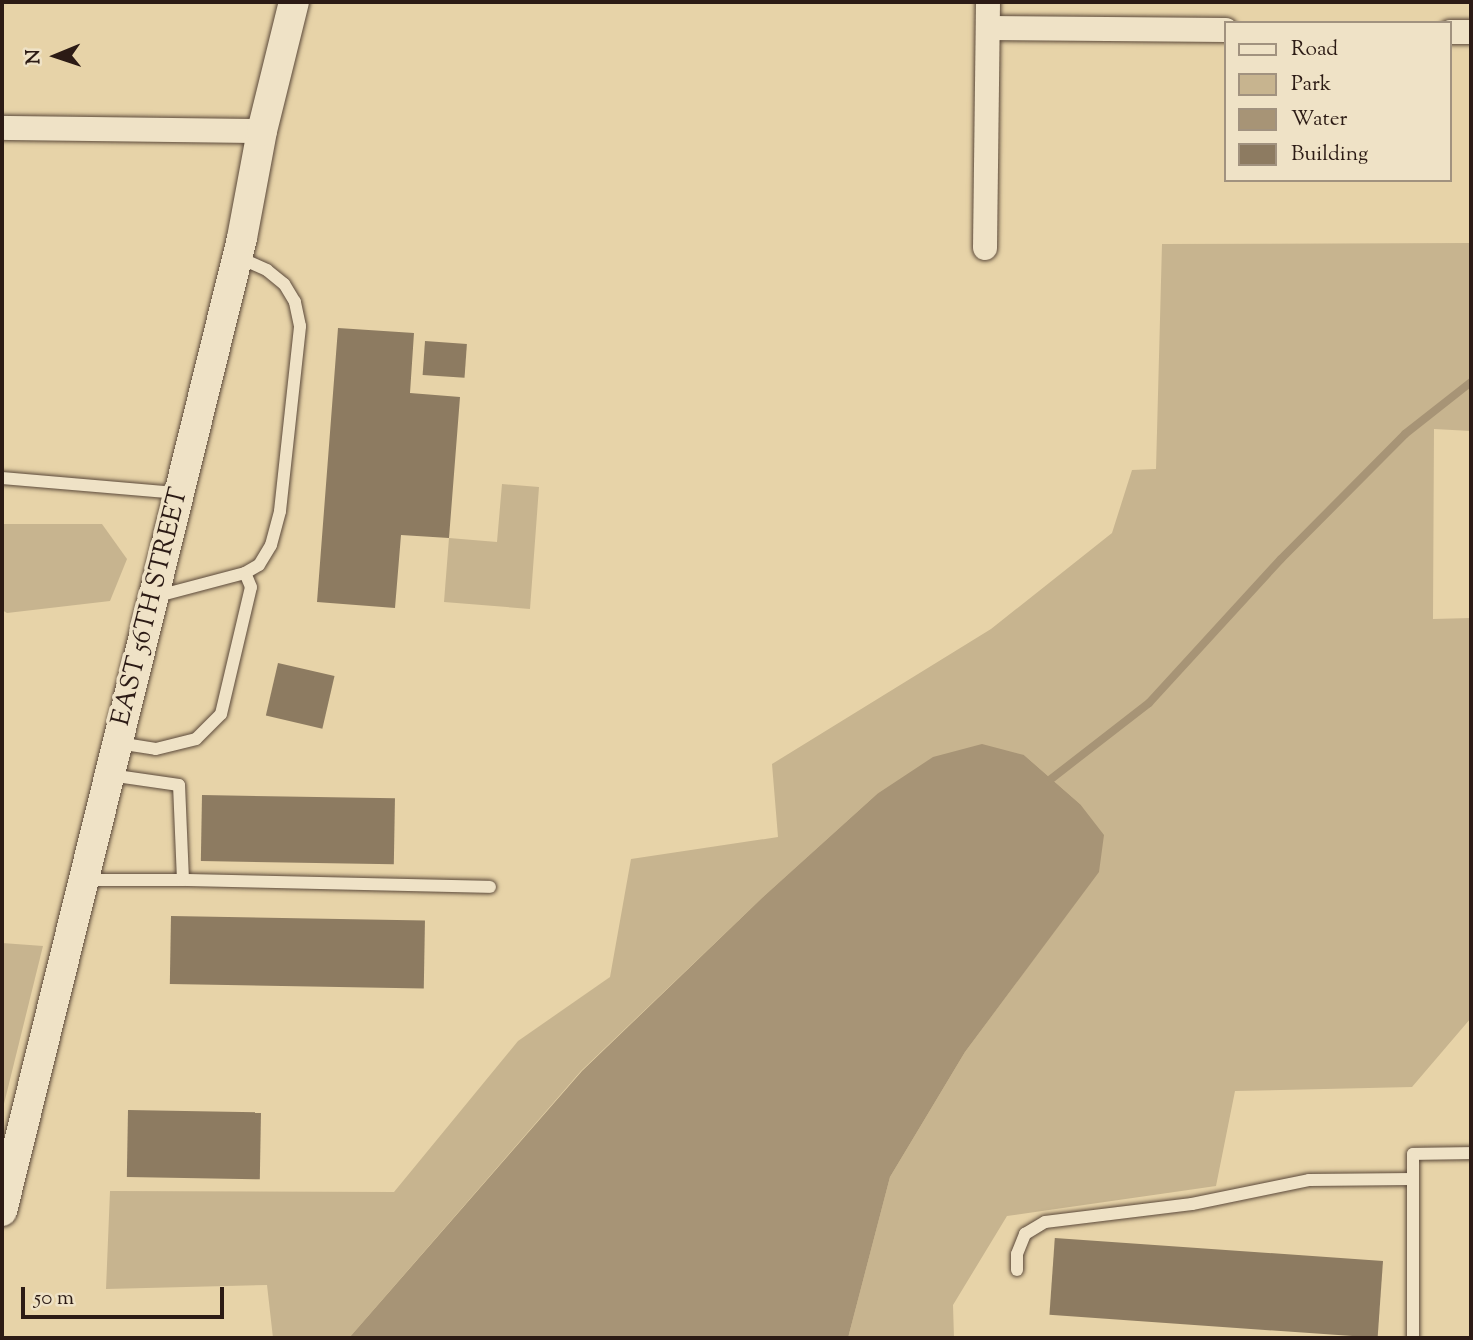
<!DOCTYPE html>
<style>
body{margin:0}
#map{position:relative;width:1473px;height:1340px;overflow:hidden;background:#e7d3a8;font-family:"Sorts Mill Goudy",serif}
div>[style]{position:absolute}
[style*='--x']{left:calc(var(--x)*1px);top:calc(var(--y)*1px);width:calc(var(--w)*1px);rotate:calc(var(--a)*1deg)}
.green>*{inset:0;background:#c7b48f}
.water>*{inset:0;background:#a79476}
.stream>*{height:8px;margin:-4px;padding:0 4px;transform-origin:4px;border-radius:4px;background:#a79476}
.building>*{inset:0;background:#8d7b61;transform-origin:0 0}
.roads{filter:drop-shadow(0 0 2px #5b493a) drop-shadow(0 0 2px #5b493a)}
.service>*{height:12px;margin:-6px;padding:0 6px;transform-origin:6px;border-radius:6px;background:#efe2c6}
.minor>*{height:24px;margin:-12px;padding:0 12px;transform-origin:12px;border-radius:12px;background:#efe2c6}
.tertiary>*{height:30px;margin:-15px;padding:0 15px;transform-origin:15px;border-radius:15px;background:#efe2c6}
span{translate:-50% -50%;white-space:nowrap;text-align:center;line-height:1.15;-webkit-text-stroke:7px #efe2c6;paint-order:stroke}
.street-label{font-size:26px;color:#2c1b15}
.frame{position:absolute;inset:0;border:4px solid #2c1b15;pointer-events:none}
.legend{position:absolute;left:1224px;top:21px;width:228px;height:161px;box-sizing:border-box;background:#efe2c6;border:2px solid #a1927f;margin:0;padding:9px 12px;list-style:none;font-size:21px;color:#2c1b15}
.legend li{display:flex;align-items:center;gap:14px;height:35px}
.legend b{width:35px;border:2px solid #a1927f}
.north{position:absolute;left:21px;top:21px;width:70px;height:70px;-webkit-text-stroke:5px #efe2c6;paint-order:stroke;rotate:268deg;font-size:19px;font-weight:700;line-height:28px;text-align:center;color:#2c1b15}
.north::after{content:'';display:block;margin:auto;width:24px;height:32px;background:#2c1b15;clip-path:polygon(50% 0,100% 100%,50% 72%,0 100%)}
.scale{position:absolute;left:21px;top:1287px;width:203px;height:32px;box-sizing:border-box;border:4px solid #2c1b15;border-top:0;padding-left:9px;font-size:21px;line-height:24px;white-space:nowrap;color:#2c1b15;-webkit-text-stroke:5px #efe2c6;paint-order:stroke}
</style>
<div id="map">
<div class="green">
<div style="clip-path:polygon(1471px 243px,1471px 431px,1434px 429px,1433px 619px,1471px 618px,1471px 1018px,1412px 1087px,1235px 1091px,1216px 1186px,1007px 1216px,953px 1305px,954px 1338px,848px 1338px,890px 1177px,965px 1052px,1099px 871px,1080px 804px,1024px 755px,877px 794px,763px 897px,581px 1071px,349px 1338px,273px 1338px,267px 1285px,106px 1289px,110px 1191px,394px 1192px,518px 1041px,610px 977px,631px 859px,778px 837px,772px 764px,991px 629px,1112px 533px,1132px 470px,1156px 469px,1162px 244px)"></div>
<div style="clip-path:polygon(502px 484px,539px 487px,530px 609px,444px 602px,449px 538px,497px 542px)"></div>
<div style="clip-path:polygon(2px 524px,102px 524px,127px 559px,110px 601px,7px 613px,2px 610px)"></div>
<div style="clip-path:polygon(2px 943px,43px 946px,2px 1112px)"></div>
</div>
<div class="water">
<div style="clip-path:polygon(982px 744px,1024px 755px,1080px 804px,1104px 835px,1099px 872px,965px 1052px,890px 1177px,848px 1338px,349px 1338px,582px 1071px,763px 897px,877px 794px,933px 757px)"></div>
</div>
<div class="stream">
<div style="--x:1051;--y:779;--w:124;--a:-37.8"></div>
<div style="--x:1149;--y:703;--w:195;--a:-47.5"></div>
<div style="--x:1281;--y:559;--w:176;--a:-45.2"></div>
<div style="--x:1405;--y:434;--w:84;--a:-38.2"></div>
</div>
<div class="building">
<div style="clip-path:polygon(338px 328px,414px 333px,410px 393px,460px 397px,449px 538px,401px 535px,395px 608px,317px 602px)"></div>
<div style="left:425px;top:341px;width:42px;height:34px;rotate:4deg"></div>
<div style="left:278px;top:663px;width:58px;height:54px;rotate:13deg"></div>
<div style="left:202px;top:795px;width:193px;height:66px;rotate:1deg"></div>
<div style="left:171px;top:916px;width:254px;height:68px;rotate:1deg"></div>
<div style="left:128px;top:1110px;width:133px;height:67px;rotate:1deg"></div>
<div style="left:1383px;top:1261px;width:77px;height:329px;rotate:94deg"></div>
</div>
<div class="roads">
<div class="service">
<div style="--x:2;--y:478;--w:177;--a:4.9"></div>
<div style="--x:154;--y:597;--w:94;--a:-14.8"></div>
<div style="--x:245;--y:573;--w:16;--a:-30"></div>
<div style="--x:259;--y:565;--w:23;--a:-59"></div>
<div style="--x:271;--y:545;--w:35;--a:-75"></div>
<div style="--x:280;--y:511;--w:186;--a:-83.8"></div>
<div style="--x:300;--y:326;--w:25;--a:-102"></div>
<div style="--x:295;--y:302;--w:21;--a:-121"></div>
<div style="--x:284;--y:284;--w:22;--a:-141"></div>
<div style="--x:267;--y:270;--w:32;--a:-156"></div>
<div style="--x:118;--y:743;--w:38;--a:9"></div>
<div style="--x:156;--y:749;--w:41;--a:-14"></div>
<div style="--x:196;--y:739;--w:35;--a:-45"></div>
<div style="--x:221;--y:714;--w:130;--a:-76.7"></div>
<div style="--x:251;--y:587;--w:15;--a:-113"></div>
<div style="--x:83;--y:880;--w:100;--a:0"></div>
<div style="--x:183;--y:880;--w:95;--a:-92.4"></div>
<div style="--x:179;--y:785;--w:70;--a:-171.8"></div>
<div style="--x:183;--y:880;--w:307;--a:1.3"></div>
<div style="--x:1017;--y:1270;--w:16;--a:-90"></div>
<div style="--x:1017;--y:1254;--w:22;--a:-68"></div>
<div style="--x:1025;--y:1234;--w:23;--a:-31"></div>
<div style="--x:1045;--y:1222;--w:148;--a:-7"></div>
<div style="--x:1192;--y:1204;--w:119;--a:-11.6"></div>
<div style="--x:1309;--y:1180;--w:104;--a:-0.6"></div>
<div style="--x:1413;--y:1338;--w:184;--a:-90"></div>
<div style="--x:1413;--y:1154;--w:58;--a:-1"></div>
</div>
<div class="minor">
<div style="--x:989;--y:28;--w:237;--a:0.5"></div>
<div style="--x:1450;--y:32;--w:21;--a:0"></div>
<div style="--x:2;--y:128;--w:260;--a:0.7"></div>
<div style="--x:985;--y:248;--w:246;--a:-89.3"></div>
</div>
<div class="tertiary">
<div style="--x:2;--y:1211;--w:1002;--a:-76.14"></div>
<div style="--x:242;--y:238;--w:109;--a:-79.4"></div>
<div style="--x:262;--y:131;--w:133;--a:-76.1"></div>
</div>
</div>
<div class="street-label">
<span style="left:151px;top:607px;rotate:-76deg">EAST 56TH STREET</span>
</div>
<div class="frame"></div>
<ul class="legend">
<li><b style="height:9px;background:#efe2c6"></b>Road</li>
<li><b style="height:19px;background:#c7b48f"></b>Park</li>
<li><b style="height:19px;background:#a79476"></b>Water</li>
<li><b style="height:19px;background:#8d7b61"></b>Building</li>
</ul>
<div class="north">N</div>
<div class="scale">50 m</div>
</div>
